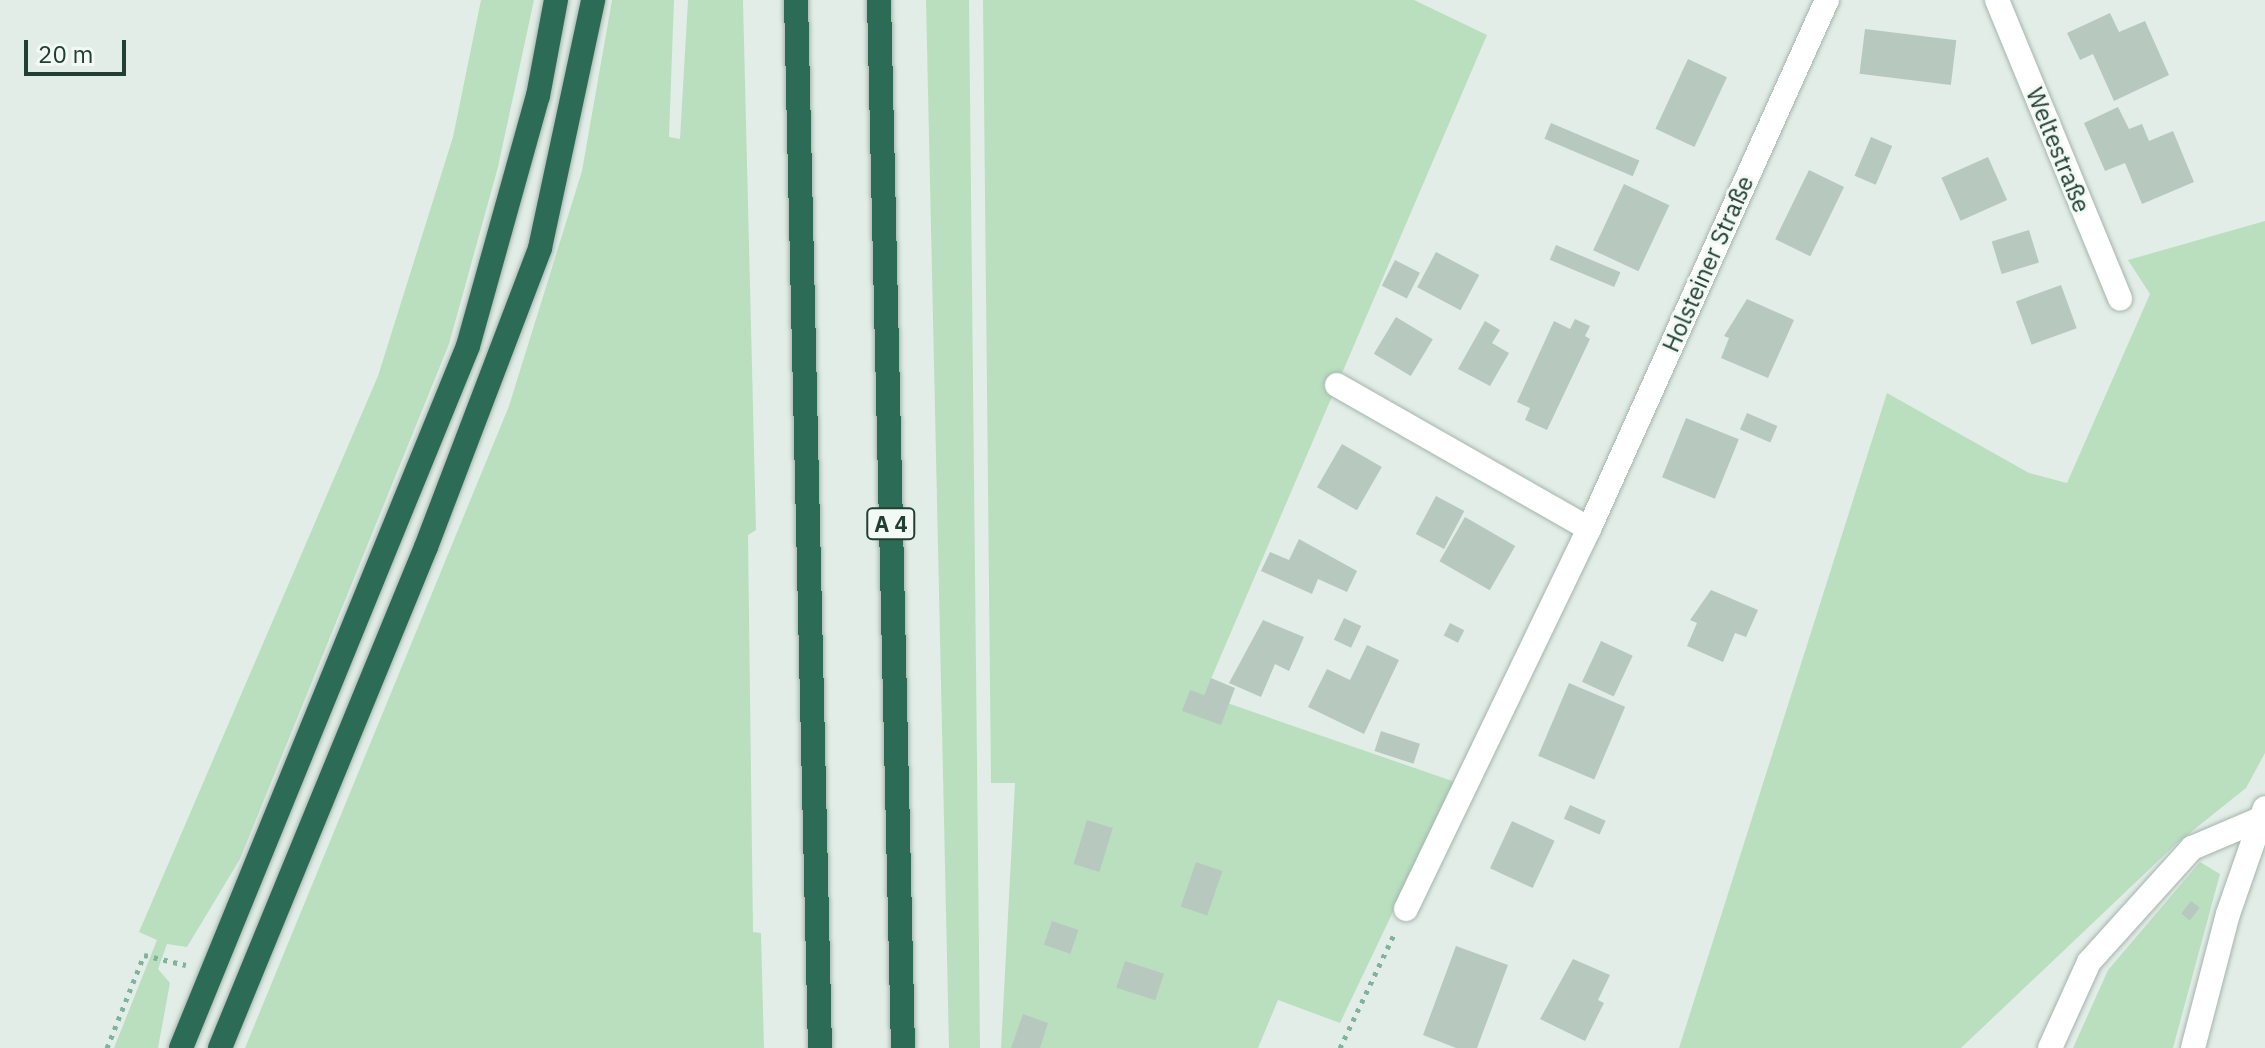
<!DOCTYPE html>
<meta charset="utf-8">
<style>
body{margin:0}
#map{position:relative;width:2265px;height:1048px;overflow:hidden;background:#e2ede7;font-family:"IBM Plex Sans",sans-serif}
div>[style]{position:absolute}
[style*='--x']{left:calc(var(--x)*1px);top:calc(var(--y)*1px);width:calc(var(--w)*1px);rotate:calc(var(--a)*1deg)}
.green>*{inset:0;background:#badfbf}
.building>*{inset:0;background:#b7c8bf;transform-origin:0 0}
.path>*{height:5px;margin-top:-2.5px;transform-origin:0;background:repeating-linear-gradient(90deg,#81b29c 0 4px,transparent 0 10px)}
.roads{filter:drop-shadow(0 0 2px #a4b5ad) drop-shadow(0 0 2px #a4b5ad)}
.street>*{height:24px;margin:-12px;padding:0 12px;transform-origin:12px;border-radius:12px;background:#fff}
.secondary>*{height:24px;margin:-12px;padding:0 12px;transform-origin:12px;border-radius:12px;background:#fff}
.highway>*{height:24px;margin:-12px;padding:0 12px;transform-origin:12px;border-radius:12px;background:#2c6c56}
span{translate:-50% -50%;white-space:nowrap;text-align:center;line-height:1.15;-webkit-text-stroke:6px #f3f9f5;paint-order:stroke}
.shield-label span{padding:2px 6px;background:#f3f9f5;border:2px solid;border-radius:6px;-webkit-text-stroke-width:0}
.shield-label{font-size:22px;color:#213f33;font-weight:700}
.street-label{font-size:24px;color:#213f33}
.scale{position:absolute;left:24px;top:40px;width:102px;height:36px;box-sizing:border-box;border:4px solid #213f33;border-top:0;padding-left:10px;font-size:24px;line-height:28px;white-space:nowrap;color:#213f33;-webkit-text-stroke:6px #f3f9f5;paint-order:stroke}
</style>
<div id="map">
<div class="green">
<div style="clip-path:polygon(481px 0,534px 0,498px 167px,449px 344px,240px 859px,187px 947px,167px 944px,158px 969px,170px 983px,158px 1048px,114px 1048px,157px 940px,139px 932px,378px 376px,453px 137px)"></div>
<div style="clip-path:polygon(612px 0,674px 0,669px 137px,680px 139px,688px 0,743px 0,756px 530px,748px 535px,753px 932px,761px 933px,764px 1048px,245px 1048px,509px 406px,582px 171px)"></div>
<div style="clip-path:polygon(926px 0,969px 0,980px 1048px,949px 1048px)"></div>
<div style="clip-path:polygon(983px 0,1414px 0,1487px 35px,1204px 695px,1455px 782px,1340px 1023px,1278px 1000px,1258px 1048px,1001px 1048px,1015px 783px,991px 783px)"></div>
<div style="clip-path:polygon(2265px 221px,2265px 753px,2246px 788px,2176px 844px,1961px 1048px,1679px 1048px,1887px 393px,2029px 473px,2067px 483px,2150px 294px,2128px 260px)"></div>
<div style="clip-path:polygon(2200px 862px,2220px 874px,2173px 1048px,2073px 1048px,2108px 970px)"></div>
</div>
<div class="building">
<div style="clip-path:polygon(2110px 13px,2119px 32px,2145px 21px,2169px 75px,2114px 101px,2093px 54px,2080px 60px,2067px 33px)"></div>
<div style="left:1865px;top:29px;width:92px;height:45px;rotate:7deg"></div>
<div style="left:1688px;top:59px;width:43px;height:77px;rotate:25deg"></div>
<div style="clip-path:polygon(2118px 107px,2129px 129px,2142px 124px,2149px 141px,2173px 131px,2194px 182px,2142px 204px,2125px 163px,2105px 171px,2084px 123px)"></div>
<div style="left:1551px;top:123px;width:96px;height:17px;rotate:23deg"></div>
<div style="left:1871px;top:137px;width:23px;height:42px;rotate:23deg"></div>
<div style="left:1988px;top:157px;width:47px;height:51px;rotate:66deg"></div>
<div style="left:1809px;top:170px;width:39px;height:77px;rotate:26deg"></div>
<div style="left:1624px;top:184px;width:50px;height:73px;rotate:25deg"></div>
<div style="left:2029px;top:230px;width:34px;height:39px;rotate:73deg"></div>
<div style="left:1556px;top:245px;width:70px;height:16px;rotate:23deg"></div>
<div style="left:1436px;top:252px;width:49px;height:40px;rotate:28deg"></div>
<div style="left:1395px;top:260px;width:28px;height:29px;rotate:27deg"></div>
<div style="left:2061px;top:285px;width:46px;height:48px;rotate:70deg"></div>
<div style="clip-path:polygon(1747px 299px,1794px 320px,1768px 378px,1721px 358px,1729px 338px,1724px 336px)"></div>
<div style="left:1396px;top:317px;width:43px;height:43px;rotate:31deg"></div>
<div style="clip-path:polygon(1575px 319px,1590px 326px,1585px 336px,1590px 339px,1547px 430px,1525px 420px,1530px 408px,1517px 402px,1554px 321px,1570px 329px)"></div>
<div style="clip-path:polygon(1485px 321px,1500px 330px,1492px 343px,1509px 353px,1490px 386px,1458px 369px)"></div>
<div style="left:1747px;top:413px;width:33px;height:18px;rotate:23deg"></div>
<div style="left:1686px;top:418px;width:57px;height:64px;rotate:22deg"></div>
<div style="left:1342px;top:444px;width:46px;height:50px;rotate:30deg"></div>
<div style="left:1436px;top:496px;width:32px;height:43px;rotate:28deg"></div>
<div style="left:1465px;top:517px;width:58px;height:51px;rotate:30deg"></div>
<div style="clip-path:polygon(1299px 539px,1357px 571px,1347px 592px,1318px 579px,1312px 594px,1261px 571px,1270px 552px,1289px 560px)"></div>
<div style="clip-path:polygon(1711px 590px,1758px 610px,1746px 637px,1735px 633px,1723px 662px,1687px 646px,1697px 623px,1690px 620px)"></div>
<div style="left:1344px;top:618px;width:19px;height:24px;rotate:25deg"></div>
<div style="clip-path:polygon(1263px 620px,1304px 637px,1289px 671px,1275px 664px,1261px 697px,1229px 683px)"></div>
<div style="left:1450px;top:623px;width:16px;height:14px;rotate:27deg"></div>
<div style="left:1601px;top:641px;width:35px;height:45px;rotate:25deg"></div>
<div style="clip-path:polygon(1367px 645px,1399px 660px,1364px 734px,1308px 707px,1327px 669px,1350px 680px)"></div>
<div style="clip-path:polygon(1211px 678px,1235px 688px,1221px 725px,1182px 711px,1190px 690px,1204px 695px)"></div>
<div style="left:1569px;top:683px;width:61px;height:79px;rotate:23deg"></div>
<div style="left:1381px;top:731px;width:41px;height:21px;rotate:18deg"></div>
<div style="left:1570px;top:805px;width:39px;height:15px;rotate:24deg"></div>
<div style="left:1087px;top:820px;width:27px;height:46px;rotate:17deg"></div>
<div style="left:1512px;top:821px;width:47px;height:52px;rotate:25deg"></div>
<div style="left:1196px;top:862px;width:28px;height:47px;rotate:19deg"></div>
<div style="left:2191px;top:901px;width:11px;height:16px;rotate:38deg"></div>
<div style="left:1052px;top:921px;width:28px;height:25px;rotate:19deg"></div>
<div style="clip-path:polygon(1456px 946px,1508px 965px,1477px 1048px,1456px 1048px,1423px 1035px)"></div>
<div style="clip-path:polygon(1573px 959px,1610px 975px,1598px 1000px,1604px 1003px,1585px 1041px,1540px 1019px)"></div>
<div style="left:1125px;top:961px;width:41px;height:28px;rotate:18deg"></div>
<div style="clip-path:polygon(1023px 1014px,1048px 1023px,1040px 1048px,1011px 1048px)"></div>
</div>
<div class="path">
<div style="--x:107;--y:1048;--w:100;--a:-68.3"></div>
<div style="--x:144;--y:955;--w:43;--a:13.4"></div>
<div style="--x:1340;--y:1048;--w:128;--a:-64.6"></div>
</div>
<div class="roads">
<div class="street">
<div style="--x:1997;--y:0;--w:323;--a:67.6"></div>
<div style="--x:1337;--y:385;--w:290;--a:29.7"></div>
<div style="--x:1406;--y:909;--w:422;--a:-64.3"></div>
<div style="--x:1589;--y:529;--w:580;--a:-65.78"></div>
<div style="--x:2050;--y:1048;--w:94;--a:-65.6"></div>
<div style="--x:2089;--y:962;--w:154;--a:-47.9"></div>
<div style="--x:2192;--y:848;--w:72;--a:-23"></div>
</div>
<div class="secondary">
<div style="--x:2193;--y:1048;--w:138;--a:-75.4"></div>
<div style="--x:2228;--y:914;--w:112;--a:-70.8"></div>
</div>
<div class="highway">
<div style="--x:796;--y:0;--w:1048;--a:88.69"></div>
<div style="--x:879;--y:0;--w:1048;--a:88.69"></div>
<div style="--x:181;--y:1048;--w:758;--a:-67.76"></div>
<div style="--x:468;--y:346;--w:260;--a:-74.4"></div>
<div style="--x:538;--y:96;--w:98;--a:-79.4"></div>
<div style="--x:220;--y:1048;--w:542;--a:-67.65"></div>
<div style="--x:426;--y:547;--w:320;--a:-69.1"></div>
<div style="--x:540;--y:248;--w:254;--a:-77.9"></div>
</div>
</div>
<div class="shield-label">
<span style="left:891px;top:524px">A 4</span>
</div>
<div class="street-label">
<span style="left:2058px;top:150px;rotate:68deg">Weltestraße</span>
<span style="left:1708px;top:264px;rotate:-66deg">Holsteiner Straße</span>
</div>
<div class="scale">20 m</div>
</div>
